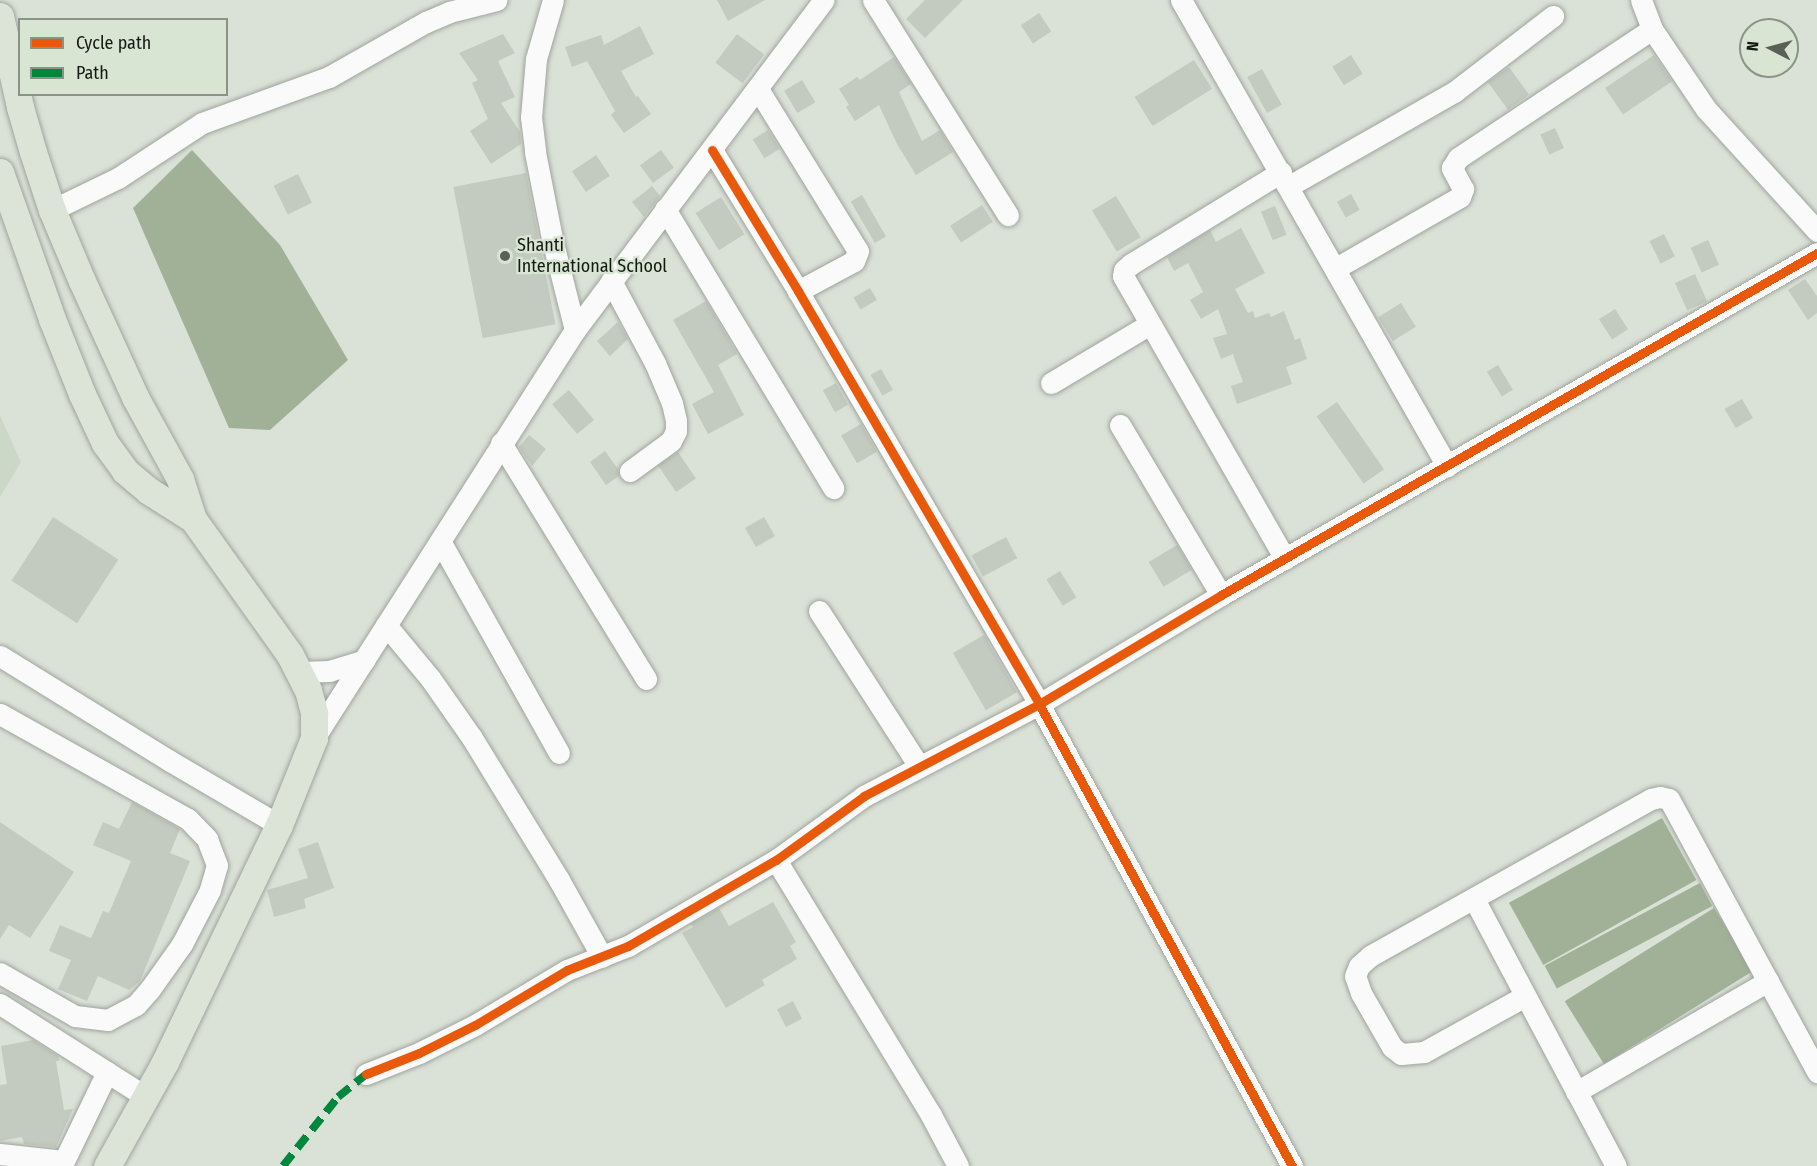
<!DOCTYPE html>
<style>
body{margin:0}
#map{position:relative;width:1817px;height:1166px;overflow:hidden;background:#dae1d7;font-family:"Fira Sans Condensed",sans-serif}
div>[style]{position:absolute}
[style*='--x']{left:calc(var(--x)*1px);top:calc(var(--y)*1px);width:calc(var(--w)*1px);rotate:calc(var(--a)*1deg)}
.built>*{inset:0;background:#cbd7c7}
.water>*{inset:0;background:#a1b197;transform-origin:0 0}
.building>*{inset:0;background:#c3cabf;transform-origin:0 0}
.roads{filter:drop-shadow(0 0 2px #9fa49d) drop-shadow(0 0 2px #9fa49d)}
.minor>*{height:21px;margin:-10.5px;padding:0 10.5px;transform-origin:10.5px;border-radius:10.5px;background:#f9faf9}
.major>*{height:27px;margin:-13.5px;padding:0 13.5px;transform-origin:13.5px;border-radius:13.5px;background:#dce3d7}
.quiet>*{height:8px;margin-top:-4px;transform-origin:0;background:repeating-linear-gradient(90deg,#00873e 0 15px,transparent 0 23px)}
.cycleway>*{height:9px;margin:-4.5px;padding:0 4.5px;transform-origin:4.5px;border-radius:4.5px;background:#e8590c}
.dots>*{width:16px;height:16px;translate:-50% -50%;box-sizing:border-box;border:3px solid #d9e5d3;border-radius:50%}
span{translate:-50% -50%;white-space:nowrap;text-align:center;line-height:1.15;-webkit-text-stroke:4.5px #d9e5d3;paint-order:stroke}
.poi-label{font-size:18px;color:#151913}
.left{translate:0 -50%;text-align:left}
.legend{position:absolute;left:18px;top:18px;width:210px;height:78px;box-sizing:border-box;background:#d9e5d3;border:2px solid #8b9386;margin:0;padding:8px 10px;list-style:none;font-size:18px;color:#151913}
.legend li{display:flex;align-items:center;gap:12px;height:30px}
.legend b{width:30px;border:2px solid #8b9386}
.north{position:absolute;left:1739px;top:18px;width:60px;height:60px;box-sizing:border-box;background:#d9e5d3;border:2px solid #8b9386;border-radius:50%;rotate:276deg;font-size:16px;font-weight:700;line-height:24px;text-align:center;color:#151913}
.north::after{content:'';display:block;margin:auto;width:21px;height:27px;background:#5a5f58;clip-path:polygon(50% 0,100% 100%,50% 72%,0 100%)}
</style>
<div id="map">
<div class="built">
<div style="clip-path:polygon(0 416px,21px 462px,0 497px)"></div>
</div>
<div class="water">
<div style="clip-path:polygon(192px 150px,280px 245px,348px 360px,270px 430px,229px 428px,133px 208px)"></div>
<div style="left:1662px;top:818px;width:71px;height:175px;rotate:61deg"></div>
<div style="left:1700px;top:883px;width:26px;height:176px;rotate:62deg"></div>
<div style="left:1714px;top:908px;width:74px;height:176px;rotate:58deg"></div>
</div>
<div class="building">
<div style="clip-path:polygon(717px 0,765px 0,728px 21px)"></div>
<div style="clip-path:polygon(925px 0,963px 0,925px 38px,906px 19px)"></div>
<div style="left:1039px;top:13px;width:22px;height:22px;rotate:56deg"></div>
<div style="clip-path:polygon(640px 26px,654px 54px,621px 71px,636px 97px,638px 96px,651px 114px,624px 133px,611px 115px,615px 111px,587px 61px,572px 67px,565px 47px,601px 35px,604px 45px)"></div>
<div style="clip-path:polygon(503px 34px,515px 53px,498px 61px,515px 97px,501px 103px,520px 132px,521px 144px,491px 164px,470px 131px,488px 119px,472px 83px,478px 80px,459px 53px)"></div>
<div style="left:737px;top:34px;width:34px;height:36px;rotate:37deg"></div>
<div style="left:1351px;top:55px;width:22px;height:22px;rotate:58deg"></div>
<div style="left:1654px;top:55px;width:32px;height:59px;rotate:56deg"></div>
<div style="clip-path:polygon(894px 57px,911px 84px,899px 92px,922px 141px,940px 130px,953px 152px,916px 175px,897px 144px,879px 105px,855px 121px,846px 107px,849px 105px,839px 89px,857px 77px,860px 80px)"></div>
<div style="left:1194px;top:60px;width:34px;height:70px;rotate:58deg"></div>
<div style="left:1509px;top:67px;width:34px;height:26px;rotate:54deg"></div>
<div style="left:1262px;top:69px;width:41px;height:17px;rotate:61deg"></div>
<div style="left:802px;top:80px;width:26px;height:21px;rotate:59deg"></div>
<div style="left:1555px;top:128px;width:22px;height:16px;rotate:66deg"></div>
<div style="left:768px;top:130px;width:22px;height:18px;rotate:58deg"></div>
<div style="left:661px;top:150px;width:22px;height:26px;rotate:54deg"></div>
<div style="left:596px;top:155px;width:25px;height:29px;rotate:56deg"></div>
<div style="left:526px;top:173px;width:154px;height:74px;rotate:79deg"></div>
<div style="left:298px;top:174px;width:32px;height:27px;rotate:64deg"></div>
<div style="clip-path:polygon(652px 186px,660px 196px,644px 217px,632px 202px)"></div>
<div style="left:1351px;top:194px;width:18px;height:16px;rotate:61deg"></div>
<div style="left:862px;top:195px;width:48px;height:13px;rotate:60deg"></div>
<div style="left:1116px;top:196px;width:48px;height:28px;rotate:59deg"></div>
<div style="left:721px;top:197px;width:44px;height:30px;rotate:58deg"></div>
<div style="left:982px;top:205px;width:20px;height:38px;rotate:57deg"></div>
<div style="left:1275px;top:206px;width:31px;height:15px;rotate:68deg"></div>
<div style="clip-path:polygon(1241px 228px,1265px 273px,1235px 289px,1248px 313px,1253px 311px,1255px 318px,1269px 313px,1271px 317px,1284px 311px,1295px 340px,1300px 338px,1307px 359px,1286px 367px,1292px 384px,1237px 404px,1231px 386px,1243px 382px,1234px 358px,1233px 354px,1221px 359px,1213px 338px,1227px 334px,1218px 309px,1201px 319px,1190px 300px,1203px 292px,1188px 263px,1174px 271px,1167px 257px,1210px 230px,1216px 242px)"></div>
<div style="left:1664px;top:234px;width:25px;height:16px;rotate:64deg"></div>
<div style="left:1708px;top:240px;width:27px;height:19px;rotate:66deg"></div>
<div style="left:1695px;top:274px;width:30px;height:22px;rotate:66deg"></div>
<div style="clip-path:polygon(1805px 279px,1817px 296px,1817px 313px,1808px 320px,1788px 290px)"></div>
<div style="left:870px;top:288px;width:14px;height:19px;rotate:60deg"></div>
<div style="clip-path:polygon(706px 301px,737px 354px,718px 365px,744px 415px,708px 434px,692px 404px,714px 392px,673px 320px)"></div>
<div style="left:1401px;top:303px;width:28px;height:27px;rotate:58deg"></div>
<div style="left:1615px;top:309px;width:24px;height:19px;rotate:57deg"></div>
<div style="clip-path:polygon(618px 322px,628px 339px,610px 356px,597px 341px)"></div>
<div style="left:1498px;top:365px;width:29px;height:13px;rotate:59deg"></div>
<div style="left:881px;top:369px;width:24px;height:12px;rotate:60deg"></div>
<div style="left:836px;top:383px;width:25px;height:15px;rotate:61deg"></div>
<div style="left:569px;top:390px;width:39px;height:22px;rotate:50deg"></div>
<div style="left:1742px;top:399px;width:22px;height:20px;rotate:60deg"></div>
<div style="left:1337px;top:402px;width:82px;height:25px;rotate:55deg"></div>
<div style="left:861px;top:424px;width:32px;height:23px;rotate:60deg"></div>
<div style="clip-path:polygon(529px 435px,546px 449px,532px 466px,519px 447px)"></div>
<div style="clip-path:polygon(605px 451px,618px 469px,619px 476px,606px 485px,590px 462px)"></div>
<div style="left:678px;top:452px;width:32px;height:24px;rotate:56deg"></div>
<div style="left:53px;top:517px;width:78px;height:76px;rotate:33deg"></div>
<div style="left:764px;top:517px;width:22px;height:22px;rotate:60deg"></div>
<div style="left:1006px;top:537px;width:24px;height:39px;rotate:62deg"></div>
<div style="left:1177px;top:545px;width:29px;height:33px;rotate:59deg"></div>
<div style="left:1060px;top:571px;width:31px;height:16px;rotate:58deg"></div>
<div style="left:984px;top:635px;width:66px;height:36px;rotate:60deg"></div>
<div style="clip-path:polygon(132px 802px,180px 829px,170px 853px,190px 861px,140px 981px,129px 990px,98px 976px,87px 1001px,58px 989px,71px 960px,49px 951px,60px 925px,91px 938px,103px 911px,109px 913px,131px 861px,93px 845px,103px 822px,119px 829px)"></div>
<div style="clip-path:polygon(0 822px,74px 872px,30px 938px,9px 925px,0 939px)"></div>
<div style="clip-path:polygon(318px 842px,334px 888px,304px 899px,306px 908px,274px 917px,267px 890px,308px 878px,298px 849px)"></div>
<div style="clip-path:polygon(773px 902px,796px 942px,790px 946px,797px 959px,762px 980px,765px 985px,726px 1008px,682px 933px,693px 927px,691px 924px,719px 908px,729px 926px)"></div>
<div style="left:793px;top:1001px;width:20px;height:18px;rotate:63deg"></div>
<div style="clip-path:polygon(33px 1040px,58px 1056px,59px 1061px,56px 1061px,64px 1110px,73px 1109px,56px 1147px,24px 1144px,22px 1137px,0 1141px,0 1085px,7px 1084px,1px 1046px)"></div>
</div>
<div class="roads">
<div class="minor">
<div style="--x:553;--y:0;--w:61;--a:106.1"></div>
<div style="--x:536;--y:59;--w:58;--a:94.9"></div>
<div style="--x:531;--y:117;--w:35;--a:83"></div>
<div style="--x:535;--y:152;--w:89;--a:78.9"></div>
<div style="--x:552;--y:239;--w:94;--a:75.8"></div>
<div style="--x:873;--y:0;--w:254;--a:57.9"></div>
<div style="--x:1181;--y:0;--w:537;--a:60.28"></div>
<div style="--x:1641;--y:0;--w:31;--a:69"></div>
<div style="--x:1652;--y:29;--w:97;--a:56"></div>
<div style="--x:1706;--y:109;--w:165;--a:47.7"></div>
<div style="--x:758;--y:89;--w:190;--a:58.3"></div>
<div style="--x:858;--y:251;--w:11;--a:112"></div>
<div style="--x:854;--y:261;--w:64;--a:151.8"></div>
<div style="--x:712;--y:150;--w:165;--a:58.6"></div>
<div style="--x:798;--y:291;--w:478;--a:59.7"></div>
<div style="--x:1039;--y:704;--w:527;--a:61.29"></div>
<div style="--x:1281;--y:172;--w:176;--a:148.5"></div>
<div style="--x:1131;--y:264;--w:9;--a:139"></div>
<div style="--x:1124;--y:270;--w:6;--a:99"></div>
<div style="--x:1123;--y:276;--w:326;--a:60.2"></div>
<div style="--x:1289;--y:186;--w:190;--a:-29.7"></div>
<div style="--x:1454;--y:92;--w:125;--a:-37.5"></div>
<div style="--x:665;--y:209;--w:326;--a:58.9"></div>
<div style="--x:52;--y:210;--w:73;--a:-25.9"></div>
<div style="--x:118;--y:178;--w:100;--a:-33.2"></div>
<div style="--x:202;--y:123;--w:135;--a:-19.9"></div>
<div style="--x:329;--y:77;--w:112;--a:-29.6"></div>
<div style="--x:426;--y:22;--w:25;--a:-23"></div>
<div style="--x:449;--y:12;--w:49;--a:-14"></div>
<div style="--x:1336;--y:268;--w:143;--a:-29.8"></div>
<div style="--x:1460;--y:197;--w:9;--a:-69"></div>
<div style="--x:1463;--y:189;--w:24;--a:-118"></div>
<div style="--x:1452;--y:168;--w:12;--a:-59"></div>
<div style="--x:1458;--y:158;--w:233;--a:-33.6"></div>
<div style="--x:611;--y:281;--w:93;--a:61.8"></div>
<div style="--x:655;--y:363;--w:43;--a:67"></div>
<div style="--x:672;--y:403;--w:18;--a:77"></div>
<div style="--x:676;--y:421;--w:10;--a:90"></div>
<div style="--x:676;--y:431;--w:11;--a:117"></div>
<div style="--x:671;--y:441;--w:51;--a:143.8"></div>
<div style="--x:1051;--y:383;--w:115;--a:-30.8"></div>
<div style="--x:1120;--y:425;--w:198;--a:59.3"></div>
<div style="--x:501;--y:443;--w:277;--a:58.4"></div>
<div style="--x:440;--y:541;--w:243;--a:60.7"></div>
<div style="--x:819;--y:611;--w:184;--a:57.2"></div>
<div style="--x:386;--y:625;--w:69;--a:50.3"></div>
<div style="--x:430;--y:678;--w:73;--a:55"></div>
<div style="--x:472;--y:738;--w:167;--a:58.5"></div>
<div style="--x:559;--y:880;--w:88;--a:60.8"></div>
<div style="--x:0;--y:656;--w:200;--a:31.7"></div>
<div style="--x:170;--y:761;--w:126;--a:30.4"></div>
<div style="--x:300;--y:672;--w:29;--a:-2"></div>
<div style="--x:329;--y:671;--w:37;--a:-17"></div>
<div style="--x:0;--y:714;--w:215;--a:29.2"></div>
<div style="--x:188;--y:819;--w:28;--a:46"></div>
<div style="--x:207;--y:839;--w:28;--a:69"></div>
<div style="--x:217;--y:865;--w:26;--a:106"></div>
<div style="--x:210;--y:890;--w:61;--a:117.4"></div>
<div style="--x:182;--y:944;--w:55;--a:125.4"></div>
<div style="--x:150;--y:989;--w:21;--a:131"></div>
<div style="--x:136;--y:1005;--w:32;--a:152"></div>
<div style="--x:108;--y:1020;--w:33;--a:-173"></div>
<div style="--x:75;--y:1016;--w:86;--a:-150.2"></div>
<div style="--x:314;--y:738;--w:484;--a:-57.4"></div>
<div style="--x:575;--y:330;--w:413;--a:-53"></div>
<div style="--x:776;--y:860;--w:298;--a:58.7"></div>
<div style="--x:931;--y:1115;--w:58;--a:62.1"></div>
<div style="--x:1474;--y:899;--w:302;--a:62"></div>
<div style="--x:1525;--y:996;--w:115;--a:151"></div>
<div style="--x:1424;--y:1052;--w:23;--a:175"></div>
<div style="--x:1401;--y:1054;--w:11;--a:-142"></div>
<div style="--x:1392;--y:1047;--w:62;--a:-119.9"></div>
<div style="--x:1361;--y:993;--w:18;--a:-109"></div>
<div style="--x:1355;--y:976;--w:11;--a:-68"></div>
<div style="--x:1359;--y:966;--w:15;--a:-42"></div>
<div style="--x:1370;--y:956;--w:322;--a:-29.2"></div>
<div style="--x:1651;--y:799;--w:9;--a:-13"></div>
<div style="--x:1660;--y:797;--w:9;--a:13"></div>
<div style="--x:1669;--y:799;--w:311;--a:61.5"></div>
<div style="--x:0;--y:1004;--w:173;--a:32.5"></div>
<div style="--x:366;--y:1074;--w:57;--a:-21.6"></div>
<div style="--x:419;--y:1053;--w:63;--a:-26.6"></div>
<div style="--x:475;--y:1025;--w:107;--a:-30.9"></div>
<div style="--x:567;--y:970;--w:66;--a:-21.5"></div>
<div style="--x:628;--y:946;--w:171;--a:-30.2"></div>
<div style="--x:776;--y:860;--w:109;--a:-36"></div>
<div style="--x:864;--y:796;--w:198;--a:-27.7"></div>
<div style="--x:1039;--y:704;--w:212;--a:-30.9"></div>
<div style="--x:1221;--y:595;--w:687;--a:-29.85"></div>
<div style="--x:1576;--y:1092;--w:222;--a:-30"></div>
<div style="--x:0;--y:1154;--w:64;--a:6.2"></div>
<div style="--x:64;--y:1161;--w:99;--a:-64.2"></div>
</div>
<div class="major">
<div style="--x:0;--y:16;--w:93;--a:77.6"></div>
<div style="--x:20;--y:107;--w:47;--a:73.9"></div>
<div style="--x:33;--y:152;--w:61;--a:71.9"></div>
<div style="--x:52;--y:210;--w:77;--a:67.1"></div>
<div style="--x:82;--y:281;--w:128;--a:65.4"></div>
<div style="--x:135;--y:397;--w:94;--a:61.2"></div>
<div style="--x:180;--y:479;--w:42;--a:72"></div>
<div style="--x:193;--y:519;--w:167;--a:54.5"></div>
<div style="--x:290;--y:655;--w:39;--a:63"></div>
<div style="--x:308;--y:690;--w:24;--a:75"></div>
<div style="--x:314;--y:713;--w:25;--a:90"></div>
<div style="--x:314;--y:738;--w:94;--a:111.9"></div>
<div style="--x:279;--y:825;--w:263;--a:115.7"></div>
<div style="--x:165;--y:1062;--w:119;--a:119.1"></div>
<div style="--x:0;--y:172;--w:156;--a:70.5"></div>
<div style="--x:52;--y:319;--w:81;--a:68.2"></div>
<div style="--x:82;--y:394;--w:54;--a:64.9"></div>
<div style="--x:105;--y:443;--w:34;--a:54"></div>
<div style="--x:125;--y:471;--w:31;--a:40"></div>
<div style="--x:149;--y:491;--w:52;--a:32.5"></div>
</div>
</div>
<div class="quiet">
<div style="--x:283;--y:1166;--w:88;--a:-51.4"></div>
<div style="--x:338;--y:1097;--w:36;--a:-39"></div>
</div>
<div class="cycleway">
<div style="--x:712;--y:150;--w:165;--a:58.6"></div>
<div style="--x:798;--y:291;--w:478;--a:59.7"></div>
<div style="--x:1039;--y:704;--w:527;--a:61.29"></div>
<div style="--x:366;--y:1074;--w:57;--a:-21.6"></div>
<div style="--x:419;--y:1053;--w:63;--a:-26.6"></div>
<div style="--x:475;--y:1025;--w:107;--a:-30.9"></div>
<div style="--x:567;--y:970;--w:66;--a:-21.5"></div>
<div style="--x:628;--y:946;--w:171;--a:-30.2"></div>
<div style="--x:776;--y:860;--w:109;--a:-36"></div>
<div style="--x:864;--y:796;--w:198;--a:-27.7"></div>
<div style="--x:1039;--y:704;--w:212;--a:-30.9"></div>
<div style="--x:1221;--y:595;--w:687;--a:-29.85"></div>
</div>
<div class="dots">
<div style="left:505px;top:256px;background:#5a5f58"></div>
</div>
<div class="poi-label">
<span class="left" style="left:517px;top:256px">Shanti<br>International School</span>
</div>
<ul class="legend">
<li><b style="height:8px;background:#e8590c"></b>Cycle path</li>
<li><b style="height:8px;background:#00873e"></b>Path</li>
</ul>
<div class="north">N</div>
</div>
